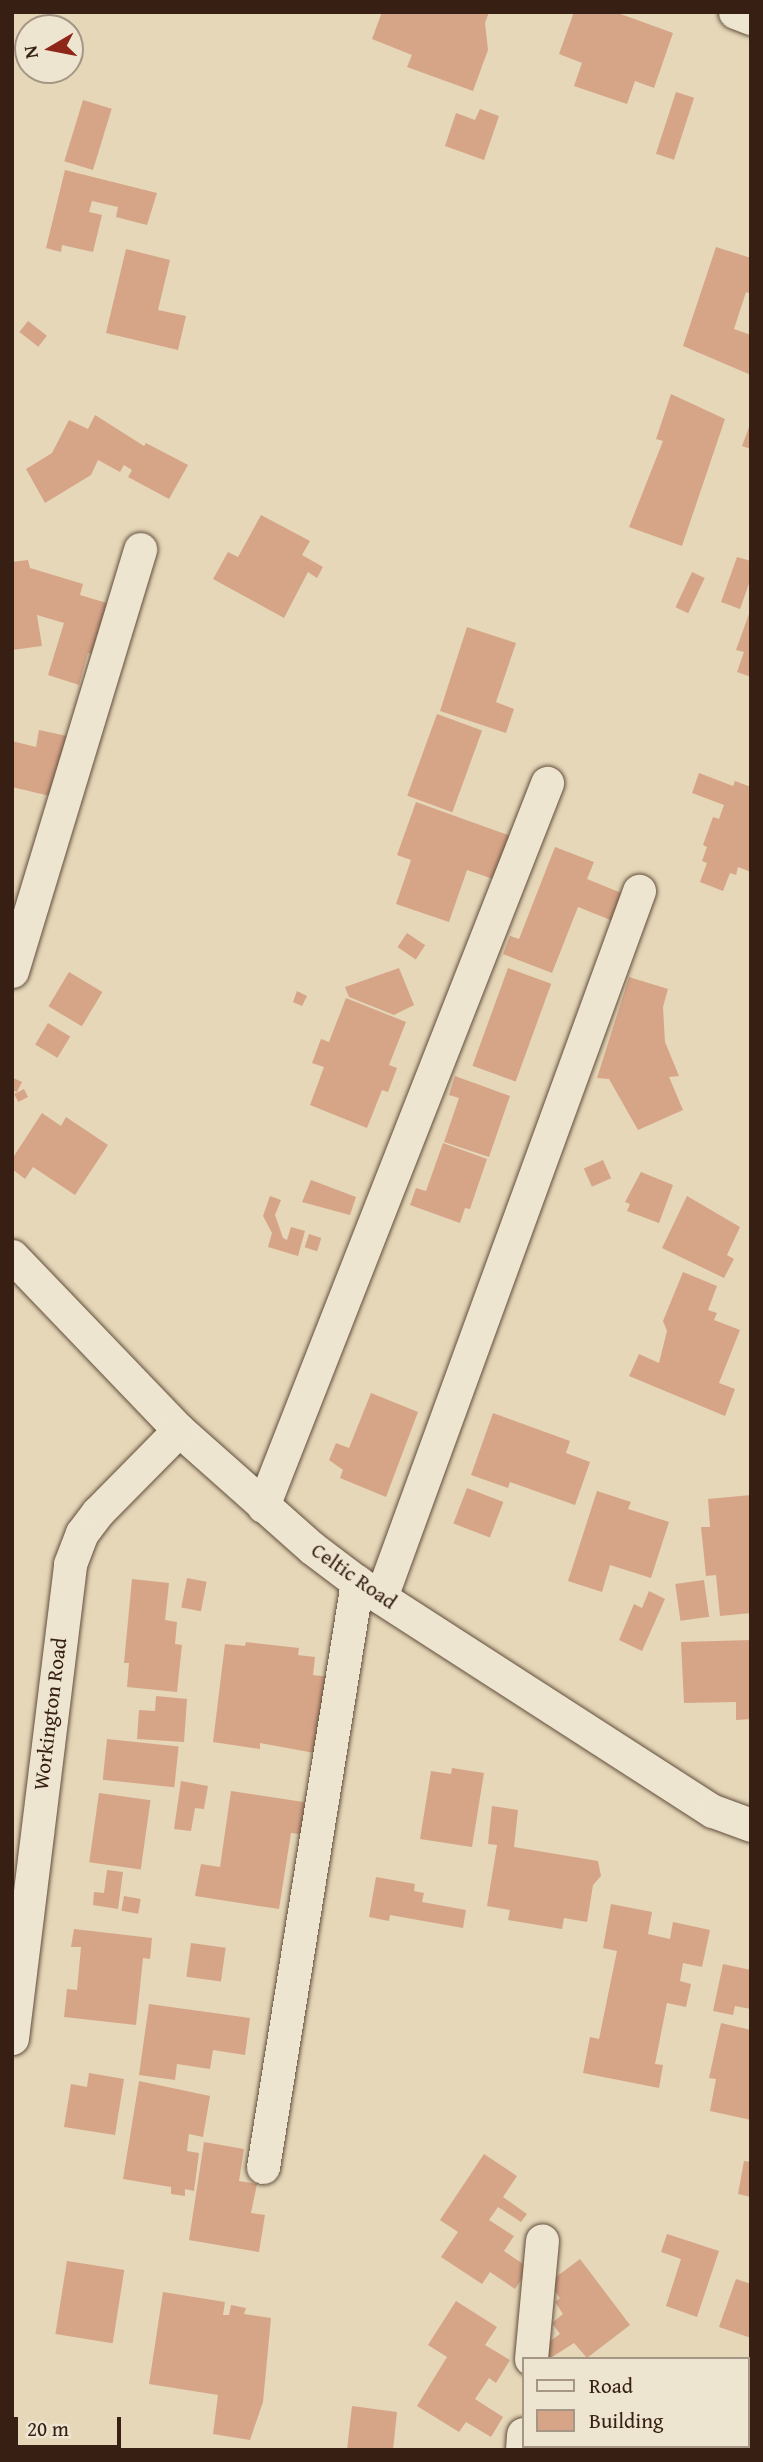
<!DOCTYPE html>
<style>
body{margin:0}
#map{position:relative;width:763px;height:2462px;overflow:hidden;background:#e5d7b8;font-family:"Gentium Book Plus",serif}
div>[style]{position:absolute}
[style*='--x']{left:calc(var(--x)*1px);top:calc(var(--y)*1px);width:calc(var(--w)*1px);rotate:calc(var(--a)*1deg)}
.building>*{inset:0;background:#d6a588;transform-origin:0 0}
.roads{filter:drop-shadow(0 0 2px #624e3c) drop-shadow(0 0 2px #624e3c)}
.minor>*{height:33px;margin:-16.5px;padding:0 16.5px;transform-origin:16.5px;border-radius:16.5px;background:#eee5d1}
span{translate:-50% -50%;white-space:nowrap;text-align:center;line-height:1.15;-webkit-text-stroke:7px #eee5d1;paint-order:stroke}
.street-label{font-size:21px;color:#372013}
.frame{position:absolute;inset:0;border:14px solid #372013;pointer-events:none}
.legend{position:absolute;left:522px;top:2357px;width:228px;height:91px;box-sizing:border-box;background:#eee5d1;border:2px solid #a59685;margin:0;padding:9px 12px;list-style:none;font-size:21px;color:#372013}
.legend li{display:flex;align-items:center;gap:14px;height:35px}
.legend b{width:35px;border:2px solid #a59685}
.north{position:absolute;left:14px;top:14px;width:70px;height:70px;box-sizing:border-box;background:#eee5d1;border:2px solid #a59685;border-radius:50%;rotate:260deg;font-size:19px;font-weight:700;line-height:28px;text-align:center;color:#372013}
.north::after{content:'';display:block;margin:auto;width:24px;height:32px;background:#8f2418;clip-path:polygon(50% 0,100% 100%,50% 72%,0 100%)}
.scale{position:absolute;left:14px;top:2417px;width:107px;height:32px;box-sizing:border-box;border:4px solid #372013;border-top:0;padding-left:9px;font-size:21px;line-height:24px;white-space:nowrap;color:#372013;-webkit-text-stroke:5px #eee5d1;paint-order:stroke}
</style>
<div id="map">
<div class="building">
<div style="clip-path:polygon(382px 12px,489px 12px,485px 23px,488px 50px,473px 91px,407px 67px,412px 55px,372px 39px)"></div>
<div style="clip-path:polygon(574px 12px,615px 12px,673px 33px,654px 88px,635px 81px,627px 104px,574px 86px,582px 63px,559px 54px)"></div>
<div style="left:676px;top:92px;width:19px;height:65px;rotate:18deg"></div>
<div style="left:83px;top:100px;width:30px;height:64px;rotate:17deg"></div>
<div style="clip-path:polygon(480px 109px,499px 116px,484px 160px,445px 146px,456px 113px,475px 120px)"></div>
<div style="clip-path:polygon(65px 170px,157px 193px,147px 225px,116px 217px,118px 207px,92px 201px,89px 212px,102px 215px,93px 252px,62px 245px,61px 252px,46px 248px)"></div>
<div style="clip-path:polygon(716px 247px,751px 258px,751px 294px,746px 292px,734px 329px,751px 335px,751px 375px,683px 346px)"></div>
<div style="clip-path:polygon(126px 249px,170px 260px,158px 310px,186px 316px,178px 350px,106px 333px)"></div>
<div style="left:28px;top:321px;width:24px;height:14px;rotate:38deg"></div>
<div style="clip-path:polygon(671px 394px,725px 419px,682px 546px,629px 527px,663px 441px,656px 439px)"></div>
<div style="clip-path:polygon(95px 415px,144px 446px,146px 443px,188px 465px,169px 499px,128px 477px,132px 470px,124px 465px,120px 472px,98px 460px,91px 475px,45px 503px,26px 469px,52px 453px,69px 420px,88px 429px)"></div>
<div style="clip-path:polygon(751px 422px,751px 449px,742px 446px)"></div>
<div style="clip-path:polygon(261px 515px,310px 541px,302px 555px,323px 567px,317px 578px,308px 572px,284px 618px,213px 579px,228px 552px,238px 557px)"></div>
<div style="clip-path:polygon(737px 557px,751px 561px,751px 578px,740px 609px,721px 602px)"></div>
<div style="clip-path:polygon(28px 560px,30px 568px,83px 584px,80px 595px,110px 604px,96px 655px,88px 653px,79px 685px,48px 675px,64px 623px,37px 615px,42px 646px,12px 650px,12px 562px)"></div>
<div style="left:692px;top:572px;width:14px;height:39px;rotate:25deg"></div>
<div style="clip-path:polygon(750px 611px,751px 611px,751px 677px,737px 672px,744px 652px,736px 650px)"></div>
<div style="clip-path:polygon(467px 627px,516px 643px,496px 702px,514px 709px,506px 733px,440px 711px)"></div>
<div style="left:437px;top:714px;width:48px;height:87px;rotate:20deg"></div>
<div style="clip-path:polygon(39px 730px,76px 738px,54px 797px,12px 787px,12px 741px,36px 747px)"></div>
<div style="clip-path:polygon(699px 773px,733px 786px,735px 781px,751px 787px,751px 872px,738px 867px,736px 875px,730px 873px,723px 891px,700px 882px,707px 863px,702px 861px,707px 847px,703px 845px,713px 817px,719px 819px,724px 805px,692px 793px)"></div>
<div style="clip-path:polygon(416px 802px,511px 836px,496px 880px,467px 870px,449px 922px,396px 904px,411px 860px,397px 855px)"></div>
<div style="clip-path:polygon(555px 847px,594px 862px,587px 879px,624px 894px,613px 921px,578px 907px,552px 973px,503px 954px,510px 936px,519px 939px)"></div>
<div style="left:407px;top:933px;width:22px;height:17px;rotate:34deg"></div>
<div style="clip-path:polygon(399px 968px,414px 1005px,394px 1015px,349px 997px,345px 987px)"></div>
<div style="left:508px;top:968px;width:46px;height:104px;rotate:20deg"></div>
<div style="left:69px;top:972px;width:39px;height:40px;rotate:31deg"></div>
<div style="clip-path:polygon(629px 977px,668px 989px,663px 1007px,665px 1042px,679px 1076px,669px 1077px,683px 1110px,638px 1130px,609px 1079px,597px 1078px)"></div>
<div style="clip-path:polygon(297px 991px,307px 996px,302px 1006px,293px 1002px)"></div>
<div style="clip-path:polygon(346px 998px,406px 1022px,389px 1065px,397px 1068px,388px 1092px,382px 1090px,367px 1128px,310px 1105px,324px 1067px,312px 1063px,321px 1039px,329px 1042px)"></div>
<div style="left:48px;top:1023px;width:26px;height:25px;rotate:31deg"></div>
<div style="clip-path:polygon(455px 1076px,510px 1096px,489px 1157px,444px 1142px,459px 1098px,449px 1095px)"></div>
<div style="clip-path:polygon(13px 1078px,22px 1082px,17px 1092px,12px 1090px)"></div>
<div style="left:24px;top:1089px;width:9px;height:11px;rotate:63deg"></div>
<div style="clip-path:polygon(42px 1113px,61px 1126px,66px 1117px,108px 1145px,75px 1195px,33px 1167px,25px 1179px,12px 1169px,12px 1159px)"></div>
<div style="clip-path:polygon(443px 1143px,487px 1159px,470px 1209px,465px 1208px,460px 1223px,410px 1205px,416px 1188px,426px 1191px)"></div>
<div style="left:603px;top:1160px;width:20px;height:21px;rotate:66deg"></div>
<div style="clip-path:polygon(641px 1172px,673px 1185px,659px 1223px,627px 1211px,630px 1204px,625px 1202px)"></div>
<div style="clip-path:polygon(311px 1180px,356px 1197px,350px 1215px,302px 1202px)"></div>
<div style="clip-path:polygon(270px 1196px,281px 1200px,275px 1215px,283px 1238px,287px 1240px,291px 1227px,305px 1231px,298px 1256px,268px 1247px,272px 1233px,263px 1216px)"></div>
<div style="clip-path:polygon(687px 1196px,740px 1227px,727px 1255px,734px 1259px,724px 1278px,662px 1248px)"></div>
<div style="left:309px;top:1234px;width:13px;height:14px;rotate:18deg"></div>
<div style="clip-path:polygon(683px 1272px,717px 1286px,708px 1310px,717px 1313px,714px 1320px,740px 1330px,719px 1383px,735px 1389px,725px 1416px,629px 1376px,639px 1354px,659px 1363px,667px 1331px,663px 1321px)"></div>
<div style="clip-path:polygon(371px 1393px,418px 1412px,386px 1497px,340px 1478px,343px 1470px,329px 1460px,336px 1443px,349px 1448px)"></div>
<div style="clip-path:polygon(493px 1413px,570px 1441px,566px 1453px,590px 1462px,575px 1505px,510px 1482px,508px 1488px,471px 1475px)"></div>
<div style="left:467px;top:1488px;width:39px;height:38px;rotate:21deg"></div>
<div style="clip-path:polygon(597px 1491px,631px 1502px,628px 1509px,669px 1522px,651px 1578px,610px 1565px,602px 1592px,568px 1581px)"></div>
<div style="clip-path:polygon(751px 1495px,751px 1613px,720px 1616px,716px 1575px,706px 1576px,701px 1527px,710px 1527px,708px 1499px)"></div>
<div style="left:187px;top:1578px;width:20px;height:30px;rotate:11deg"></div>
<div style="clip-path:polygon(132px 1579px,169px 1583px,165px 1620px,177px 1622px,175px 1644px,182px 1645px,177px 1692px,127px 1687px,129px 1663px,124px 1663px)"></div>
<div style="left:704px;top:1580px;width:37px;height:29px;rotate:82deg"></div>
<div style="clip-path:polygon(649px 1591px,665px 1599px,642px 1651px,619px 1640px,634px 1604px,642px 1608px)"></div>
<div style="clip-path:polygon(751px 1640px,751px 1719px,736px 1720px,736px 1702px,684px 1703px,681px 1642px)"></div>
<div style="clip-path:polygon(246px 1642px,299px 1648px,298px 1655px,315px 1657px,313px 1675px,330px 1677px,320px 1754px,260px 1743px,260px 1749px,213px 1742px,225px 1644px,245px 1646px)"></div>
<div style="clip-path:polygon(156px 1696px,187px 1699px,184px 1742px,137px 1739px,139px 1710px,155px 1711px)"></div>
<div style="left:107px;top:1739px;width:72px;height:41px;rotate:6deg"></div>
<div style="clip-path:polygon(452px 1768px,484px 1773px,472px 1847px,420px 1839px,431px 1771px,451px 1774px)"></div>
<div style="clip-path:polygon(181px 1781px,208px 1786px,204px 1809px,195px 1808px,191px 1831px,174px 1829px)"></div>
<div style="clip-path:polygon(231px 1791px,310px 1803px,306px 1835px,291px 1833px,279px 1909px,195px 1896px,201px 1864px,220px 1867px)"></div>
<div style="left:99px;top:1793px;width:52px;height:70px;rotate:8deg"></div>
<div style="clip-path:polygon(492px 1806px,518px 1810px,514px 1847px,598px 1861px,601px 1876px,593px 1885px,587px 1922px,564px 1918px,562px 1929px,508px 1920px,510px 1910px,487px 1906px,497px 1845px,488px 1844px)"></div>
<div style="clip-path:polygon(107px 1870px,123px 1872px,118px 1909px,93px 1905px,94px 1892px,104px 1893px)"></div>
<div style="clip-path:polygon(376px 1877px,415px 1884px,414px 1891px,424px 1893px,422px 1902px,466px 1910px,463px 1928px,390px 1915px,389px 1921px,369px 1917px)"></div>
<div style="left:124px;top:1896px;width:17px;height:15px;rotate:10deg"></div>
<div style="clip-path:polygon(611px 1904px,652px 1912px,648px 1934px,670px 1939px,673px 1922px,710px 1930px,702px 1967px,683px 1963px,680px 1981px,691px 1984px,686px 2007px,667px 2003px,655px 2064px,663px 2065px,659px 2088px,583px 2073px,590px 2037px,599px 2039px,617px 1951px,603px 1948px)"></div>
<div style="clip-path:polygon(74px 1929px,152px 1938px,150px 1959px,143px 1958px,136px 2025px,64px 2017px,67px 1989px,77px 1990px,81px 1947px,71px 1947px)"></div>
<div style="left:191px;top:1943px;width:35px;height:34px;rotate:8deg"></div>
<div style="clip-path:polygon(723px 1964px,751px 1970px,751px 2009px,735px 2006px,733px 2015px,713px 2011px)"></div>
<div style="clip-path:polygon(149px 2004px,250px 2018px,245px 2055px,213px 2050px,210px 2069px,177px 2064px,175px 2080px,139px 2075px)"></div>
<div style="clip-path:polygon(721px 2023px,751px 2030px,751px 2120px,710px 2111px,716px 2079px,709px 2078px)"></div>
<div style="clip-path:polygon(89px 2073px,124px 2079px,115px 2135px,64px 2127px,71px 2084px,87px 2087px)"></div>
<div style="clip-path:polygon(139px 2081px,210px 2096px,203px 2137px,189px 2134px,187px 2151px,199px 2153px,194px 2191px,185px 2189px,185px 2196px,171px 2194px,171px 2187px,123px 2179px)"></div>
<div style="clip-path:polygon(204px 2142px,244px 2149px,239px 2181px,257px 2184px,251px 2213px,265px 2215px,259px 2252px,189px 2240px)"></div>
<div style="clip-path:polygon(484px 2154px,517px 2176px,503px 2197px,527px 2214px,521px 2222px,498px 2207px,489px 2220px,514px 2236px,504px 2251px,529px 2268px,515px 2289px,490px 2272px,482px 2284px,441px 2257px,458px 2232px,440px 2220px)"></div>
<div style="clip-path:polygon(744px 2161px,751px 2162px,751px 2197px,738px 2194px)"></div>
<div style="clip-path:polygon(667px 2234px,719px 2251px,697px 2317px,666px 2306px,681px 2259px,661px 2252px)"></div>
<div style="clip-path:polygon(580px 2259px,630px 2325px,587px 2358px,574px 2343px,549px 2359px,541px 2348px,560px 2334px,552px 2323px,563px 2314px,555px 2302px,560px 2298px,548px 2283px)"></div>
<div style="left:67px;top:2261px;width:58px;height:74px;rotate:9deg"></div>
<div style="clip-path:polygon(736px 2279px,751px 2284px,751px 2338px,719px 2327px)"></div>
<div style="clip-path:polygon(163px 2292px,225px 2302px,223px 2315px,229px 2315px,231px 2305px,246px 2308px,244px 2314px,271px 2318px,263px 2402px,250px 2440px,213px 2434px,218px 2395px,149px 2384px)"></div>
<div style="clip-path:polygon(456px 2301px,497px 2327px,485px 2345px,510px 2360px,496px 2383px,489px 2378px,475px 2399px,503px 2417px,491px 2437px,466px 2422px,459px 2432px,417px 2406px,447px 2357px,428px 2345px)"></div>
<div style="clip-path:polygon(352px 2406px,397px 2412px,393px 2450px,347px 2450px)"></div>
</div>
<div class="roads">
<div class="minor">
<div style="--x:735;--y:12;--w:17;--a:21"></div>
<div style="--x:12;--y:971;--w:441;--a:-73.1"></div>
<div style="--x:12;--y:1256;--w:241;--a:46.2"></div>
<div style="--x:179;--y:1430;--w:178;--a:41.6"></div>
<div style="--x:312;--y:1548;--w:56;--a:37.1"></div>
<div style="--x:357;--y:1582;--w:423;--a:32.8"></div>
<div style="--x:713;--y:1811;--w:40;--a:20.2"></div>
<div style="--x:263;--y:1506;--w:777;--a:-68.55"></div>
<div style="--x:381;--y:1597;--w:752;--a:-69.93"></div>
<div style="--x:12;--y:2038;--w:478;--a:-83"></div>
<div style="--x:70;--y:1564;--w:33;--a:-69"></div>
<div style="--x:82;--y:1533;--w:26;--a:-53"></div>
<div style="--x:98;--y:1512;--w:115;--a:-45.4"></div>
<div style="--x:263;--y:2167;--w:593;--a:-80.87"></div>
<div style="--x:531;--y:2359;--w:119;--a:-84.7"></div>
<div style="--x:522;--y:2450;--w:16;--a:-86"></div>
</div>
</div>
<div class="street-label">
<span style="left:354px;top:1576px;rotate:35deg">Celtic Road</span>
<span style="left:50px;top:1714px;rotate:-83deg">Workington Road</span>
</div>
<div class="frame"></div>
<ul class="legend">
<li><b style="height:9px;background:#eee5d1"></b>Road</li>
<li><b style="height:19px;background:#d6a588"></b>Building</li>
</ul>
<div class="north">N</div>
<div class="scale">20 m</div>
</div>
